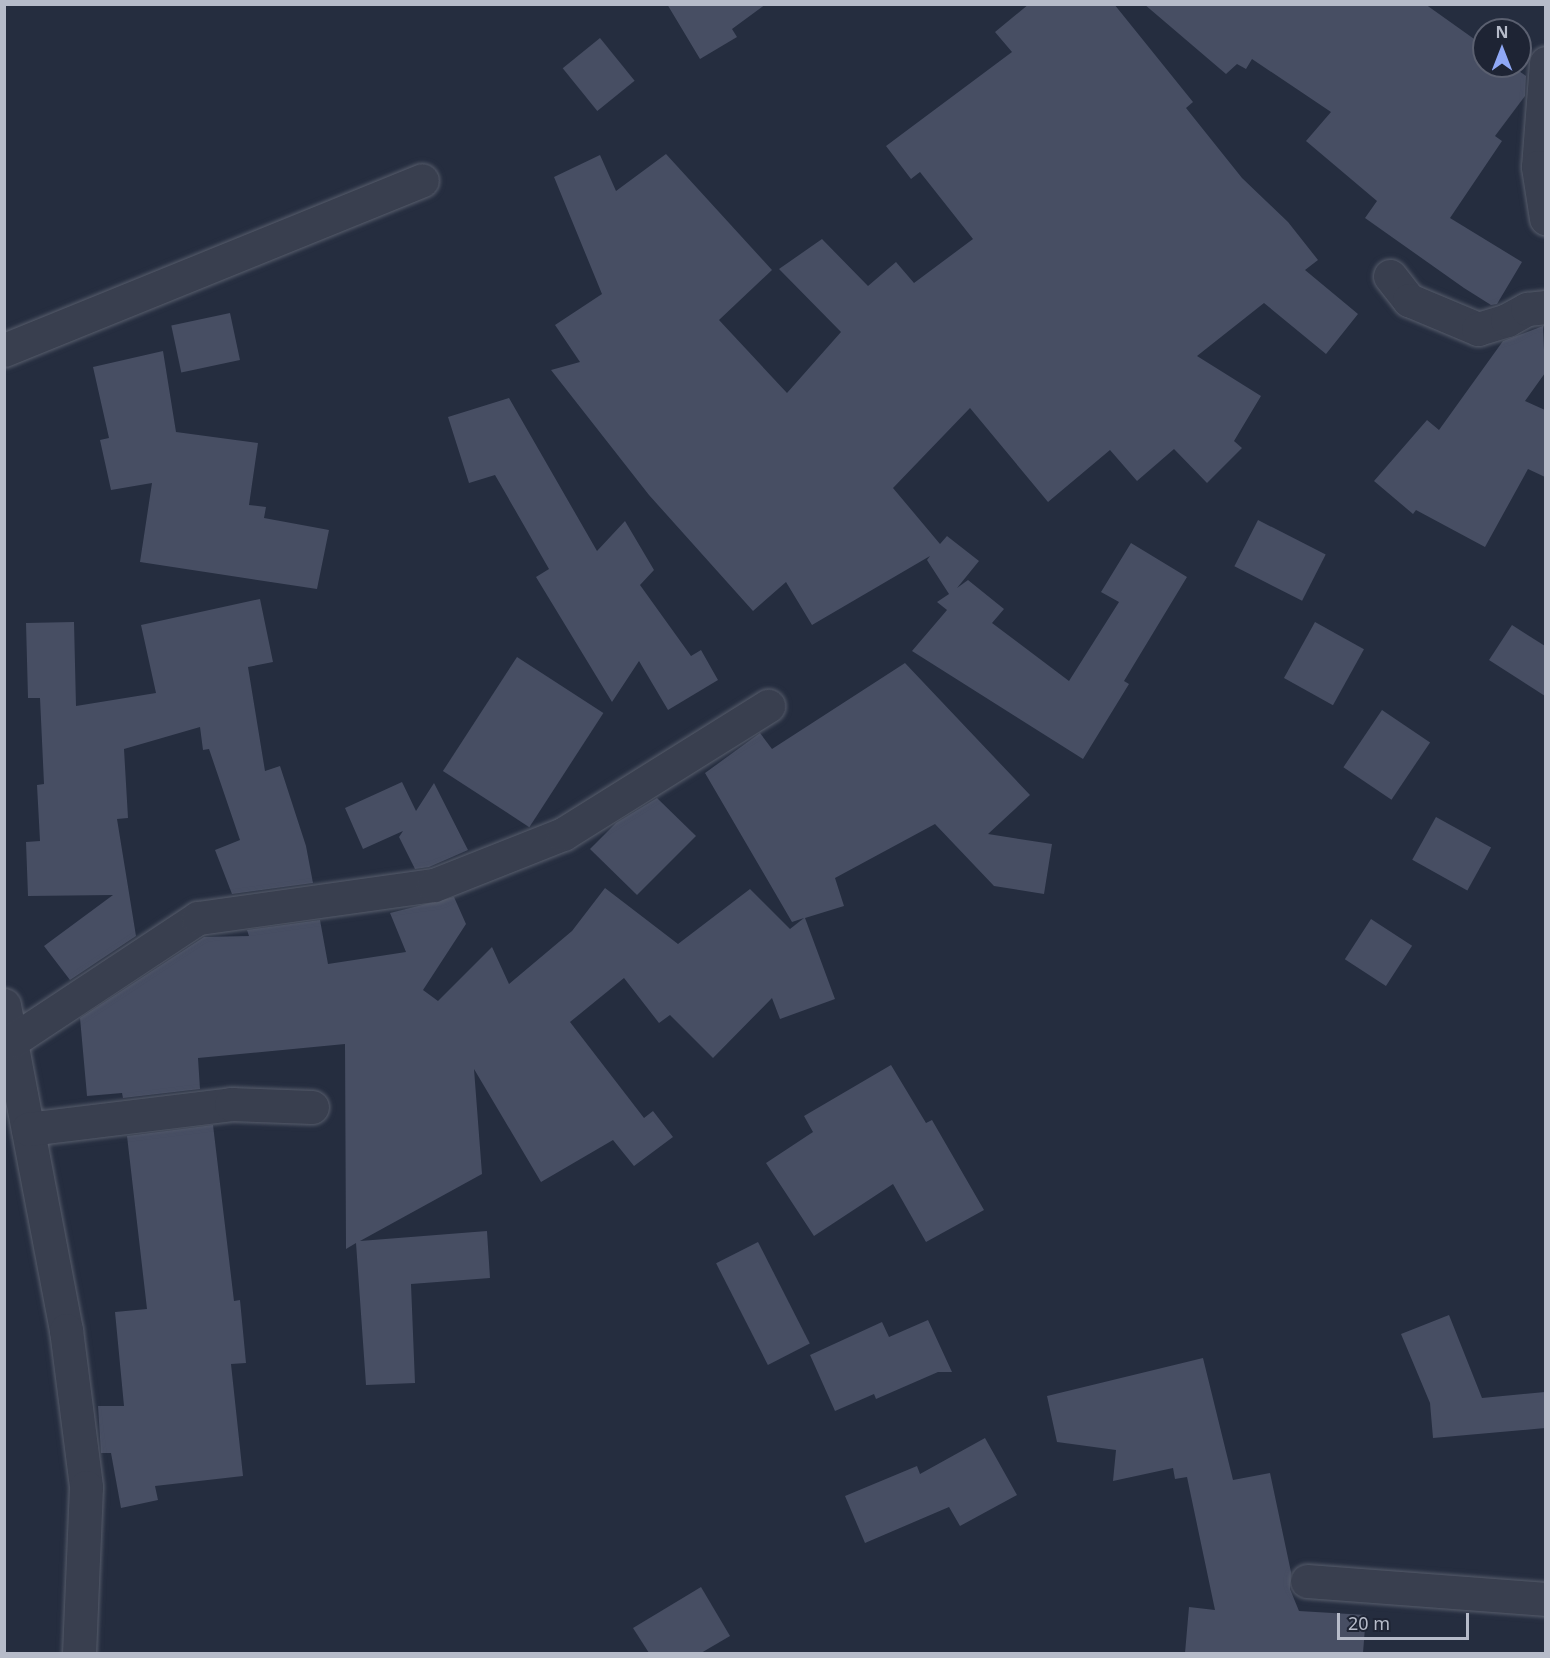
<!DOCTYPE html>
<style>
body{margin:0}
#map{position:relative;width:1550px;height:1658px;overflow:hidden;background:#252d3f;font-family:"Noto Sans",sans-serif}
div>[style]{position:absolute}
[style*='--x']{left:calc(var(--x)*1px);top:calc(var(--y)*1px);width:calc(var(--w)*1px);rotate:calc(var(--a)*1deg)}
.building>*{inset:0;background:#474e63;transform-origin:0 0}
.roads{filter:drop-shadow(0 0 2px #575d6c) drop-shadow(0 0 2px #575d6c)}
.street>*{height:33px;margin:-16.5px;padding:0 16.5px;transform-origin:16.5px;border-radius:16.5px;background:#393f4f}
span{translate:-50% -50%;white-space:nowrap;text-align:center;line-height:1.15;-webkit-text-stroke:5px #1e2434;paint-order:stroke}
.frame{position:absolute;inset:0;border:6px solid #b6bbc9;pointer-events:none}
.north{position:absolute;left:1472px;top:18px;width:60px;height:60px;box-sizing:border-box;background:#1e2434;border:2px solid #5b6070;border-radius:50%;rotate:0deg;font-size:16px;font-weight:700;line-height:24px;text-align:center;color:#b6bbc9}
.north::after{content:'';display:block;margin:auto;width:21px;height:27px;background:#8fa8f6;clip-path:polygon(50% 0,100% 100%,50% 72%,0 100%)}
.scale{position:absolute;left:1337px;top:1613px;width:132px;height:27px;box-sizing:border-box;border:3px solid #b6bbc9;border-top:0;padding-left:8px;font-size:18px;line-height:21px;white-space:nowrap;color:#b6bbc9;-webkit-text-stroke:4px #1e2434;paint-order:stroke}
</style>
<div id="map">
<div class="building">
<div style="clip-path:polygon(667px 4px,766px 4px,732px 29px,737px 37px,700px 59px)"></div>
<div style="clip-path:polygon(1029px 4px,1114px 4px,1193px 102px,1186px 108px,1242px 178px,1288px 222px,1318px 260px,1305px 270px,1358px 314px,1326px 354px,1264px 303px,1197px 356px,1261px 396px,1234px 441px,1242px 448px,1207px 483px,1174px 449px,1137px 481px,1110px 450px,1048px 502px,970px 408px,893px 488px,940px 544px,947px 536px,979px 561px,957px 588px,968px 580px,1004px 609px,992px 623px,1069px 681px,1119px 602px,1101px 592px,1131px 543px,1187px 577px,1124px 681px,1129px 684px,1083px 759px,912px 651px,947px 610px,937px 602px,949px 594px,927px 560px,930px 556px,812px 625px,786px 582px,753px 611px,649px 495px,551px 370px,580px 362px,555px 325px,602px 294px,554px 177px,600px 155px,616px 191px,666px 154px,772px 270px,719px 320px,787px 393px,841px 332px,779px 269px,822px 239px,868px 286px,896px 262px,914px 283px,973px 239px,920px 172px,911px 179px,886px 146px,1012px 52px,995px 32px)"></div>
<div style="clip-path:polygon(1144px 4px,1425px 4px,1484px 46px,1484px 66px,1512px 66px,1526px 76px,1525px 96px,1495px 136px,1502px 141px,1450px 218px,1522px 262px,1497px 304px,1491px 305px,1464px 288px,1365px 218px,1377px 201px,1306px 141px,1331px 112px,1252px 59px,1246px 69px,1237px 64px,1226px 74px)"></div>
<div style="left:600px;top:38px;width:55px;height:48px;rotate:51deg"></div>
<div style="left:230px;top:313px;width:48px;height:60px;rotate:78deg"></div>
<div style="clip-path:polygon(1543px 326px,1545px 373px,1525px 401px,1545px 410px,1545px 477px,1528px 469px,1485px 547px,1416px 510px,1413px 514px,1374px 481px,1427px 420px,1439px 430px,1503px 341px)"></div>
<div style="clip-path:polygon(163px 351px,176px 432px,258px 443px,249px 505px,266px 507px,264px 518px,329px 530px,317px 589px,140px 562px,152px 483px,111px 490px,100px 440px,109px 438px,93px 367px)"></div>
<div style="clip-path:polygon(509px 398px,597px 551px,625px 521px,654px 570px,640px 585px,691px 656px,701px 650px,718px 680px,668px 710px,639px 661px,612px 702px,536px 577px,549px 569px,495px 475px,469px 483px,448px 417px)"></div>
<div style="left:1258px;top:520px;width:76px;height:52px;rotate:27deg"></div>
<div style="clip-path:polygon(260px 599px,273px 662px,248px 667px,265px 771px,280px 766px,306px 846px,313px 883px,232px 894px,215px 850px,240px 840px,209px 749px,203px 750px,200px 727px,124px 749px,128px 818px,117px 819px,136px 936px,70px 980px,44px 946px,113px 895px,28px 896px,26px 842px,40px 841px,37px 785px,44px 784px,40px 698px,28px 698px,26px 623px,74px 622px,76px 706px,156px 693px,141px 625px)"></div>
<div style="left:1315px;top:622px;width:56px;height:64px;rotate:29deg"></div>
<div style="clip-path:polygon(1512px 625px,1545px 646px,1545px 696px,1489px 660px)"></div>
<div style="left:517px;top:657px;width:103px;height:136px;rotate:33deg"></div>
<div style="clip-path:polygon(905px 663px,1030px 795px,988px 834px,1052px 844px,1044px 894px,994px 886px,935px 824px,835px 878px,844px 906px,805px 918px,835px 999px,780px 1019px,772px 998px,713px 1058px,670px 1015px,659px 1023px,624px 978px,570px 1022px,644px 1118px,653px 1111px,673px 1137px,634px 1166px,613px 1140px,541px 1182px,474px 1069px,482px 1174px,360px 1241px,487px 1231px,490px 1278px,411px 1284px,415px 1383px,366px 1385px,356px 1243px,346px 1249px,345px 1044px,198px 1058px,200px 1089px,123px 1098px,122px 1093px,87px 1096px,80px 1018px,204px 937px,249px 936px,247px 930px,320px 920px,328px 964px,406px 952px,390px 913px,454px 897px,466px 924px,423px 990px,438px 1001px,492px 947px,509px 984px,572px 931px,605px 888px,678px 944px,750px 889px,790px 929px,804px 918px,792px 922px,705px 773px,760px 733px,772px 749px)"></div>
<div style="left:1382px;top:710px;width:58px;height:69px;rotate:34deg"></div>
<div style="clip-path:polygon(402px 782px,416px 811px,434px 783px,468px 850px,429px 867px,415px 869px,399px 837px,403px 831px,363px 849px,345px 808px)"></div>
<div style="clip-path:polygon(657px 798px,696px 836px,637px 895px,590px 849px,616px 823px)"></div>
<div style="left:1436px;top:817px;width:63px;height:49px;rotate:29deg"></div>
<div style="left:1371px;top:919px;width:49px;height:48px;rotate:33deg"></div>
<div style="clip-path:polygon(891px 1065px,926px 1123px,932px 1120px,984px 1210px,926px 1242px,893px 1184px,814px 1236px,766px 1163px,813px 1132px,804px 1116px)"></div>
<div style="clip-path:polygon(213px 1125px,234px 1301px,240px 1300px,246px 1363px,231px 1364px,243px 1476px,155px 1486px,158px 1500px,121px 1508px,111px 1453px,101px 1453px,98px 1406px,124px 1406px,115px 1312px,147px 1309px,127px 1136px)"></div>
<div style="left:758px;top:1242px;width:114px;height:47px;rotate:63deg"></div>
<div style="clip-path:polygon(1449px 1315px,1482px 1398px,1545px 1392px,1545px 1428px,1433px 1438px,1430px 1403px,1401px 1334px)"></div>
<div style="clip-path:polygon(928px 1320px,952px 1372px,938px 1372px,876px 1399px,874px 1394px,835px 1411px,810px 1355px,882px 1322px,889px 1337px)"></div>
<div style="clip-path:polygon(1203px 1358px,1233px 1480px,1270px 1473px,1291px 1572px,1290px 1589px,1299px 1611px,1366px 1615px,1363px 1653px,1185px 1653px,1189px 1607px,1215px 1610px,1187px 1477px,1175px 1479px,1173px 1468px,1113px 1481px,1116px 1450px,1057px 1442px,1047px 1396px)"></div>
<div style="clip-path:polygon(985px 1438px,1017px 1495px,960px 1526px,949px 1507px,865px 1543px,845px 1496px,917px 1466px,920px 1474px)"></div>
<div style="clip-path:polygon(701px 1587px,730px 1636px,701px 1653px,649px 1653px,633px 1628px)"></div>
</div>
<div class="roads">
<div class="street">
<div style="--x:1546;--y:63;--w:104;--a:94.4"></div>
<div style="--x:1538;--y:167;--w:52;--a:81.1"></div>
<div style="--x:1390;--y:276;--w:31;--a:52"></div>
<div style="--x:1409;--y:300;--w:75;--a:22.8"></div>
<div style="--x:1478;--y:329;--w:30;--a:-17"></div>
<div style="--x:1507;--y:320;--w:23;--a:-29"></div>
<div style="--x:1527;--y:309;--w:19;--a:-6"></div>
<div style="--x:4;--y:350;--w:451;--a:-22.1"></div>
<div style="--x:4;--y:1005;--w:331;--a:79.2"></div>
<div style="--x:66;--y:1330;--w:158;--a:82.7"></div>
<div style="--x:86;--y:1487;--w:167;--a:92.4"></div>
<div style="--x:12;--y:1041;--w:223;--a:-33.5"></div>
<div style="--x:198;--y:918;--w:238;--a:-8"></div>
<div style="--x:434;--y:885;--w:139;--a:-21.6"></div>
<div style="--x:563;--y:834;--w:242;--a:-32"></div>
<div style="--x:28;--y:1129;--w:205;--a:-7"></div>
<div style="--x:231;--y:1104;--w:81;--a:2.1"></div>
<div style="--x:1307;--y:1581;--w:240;--a:4.3"></div>
</div>
</div>
<div class="frame"></div>
<div class="north">N</div>
<div class="scale">20 m</div>
</div>
